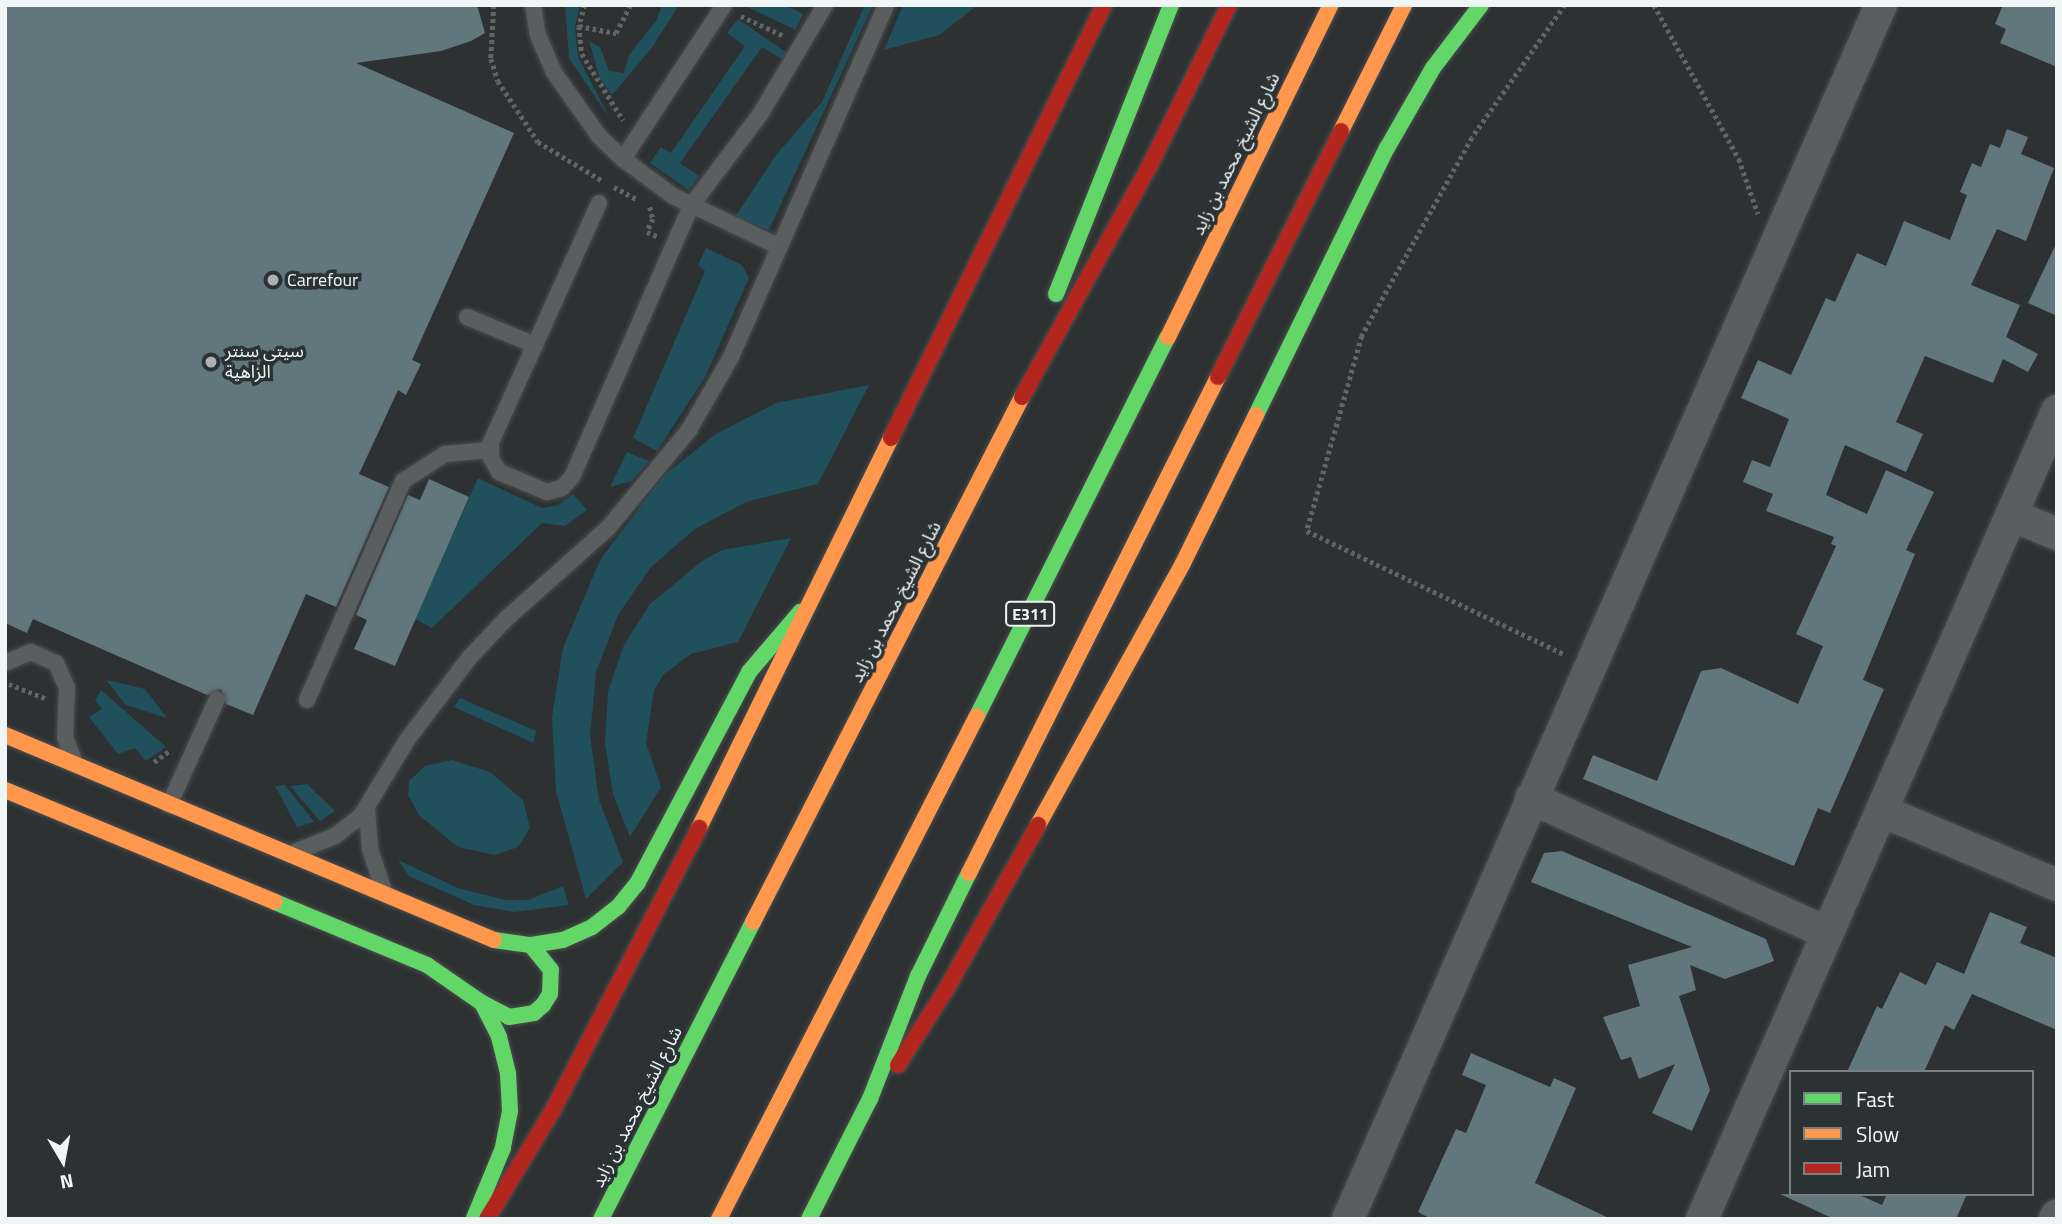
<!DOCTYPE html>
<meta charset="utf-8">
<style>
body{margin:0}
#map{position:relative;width:2062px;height:1224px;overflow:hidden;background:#2d3132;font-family:"Titillium Web","Noto Sans Arabic",sans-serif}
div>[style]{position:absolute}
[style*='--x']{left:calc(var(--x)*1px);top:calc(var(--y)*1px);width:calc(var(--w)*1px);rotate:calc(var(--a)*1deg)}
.green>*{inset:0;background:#1f505c}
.building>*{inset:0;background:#61777d}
.path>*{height:4.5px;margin-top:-2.25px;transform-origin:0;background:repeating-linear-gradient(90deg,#626566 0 3.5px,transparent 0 7px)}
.roads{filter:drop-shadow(0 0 2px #4a4d4e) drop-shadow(0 0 2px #4a4d4e)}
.lane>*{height:16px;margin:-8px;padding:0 8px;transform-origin:8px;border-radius:8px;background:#5b5e5f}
.street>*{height:32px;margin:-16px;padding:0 16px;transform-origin:16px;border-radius:16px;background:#5b5e5f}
.fast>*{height:16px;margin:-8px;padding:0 8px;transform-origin:8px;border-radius:8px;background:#63d668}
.slow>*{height:16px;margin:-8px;padding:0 8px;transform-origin:8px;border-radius:8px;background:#ff974d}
.jam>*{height:16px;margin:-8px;padding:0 8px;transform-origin:8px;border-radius:8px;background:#b3261e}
.dots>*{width:19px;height:19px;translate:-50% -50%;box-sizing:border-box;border:4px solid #2b3234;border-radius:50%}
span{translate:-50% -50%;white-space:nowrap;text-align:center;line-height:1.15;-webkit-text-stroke:7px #2b3234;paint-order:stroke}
.shield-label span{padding:2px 5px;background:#2b3234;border:2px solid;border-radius:5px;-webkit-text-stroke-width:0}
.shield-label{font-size:16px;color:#f0f5f6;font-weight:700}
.street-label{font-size:18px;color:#f0f5f6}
.poi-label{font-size:18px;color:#f0f5f6}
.left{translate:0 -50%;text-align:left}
.frame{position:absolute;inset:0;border:7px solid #f0f5f6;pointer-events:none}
.legend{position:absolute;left:1789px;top:1070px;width:245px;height:126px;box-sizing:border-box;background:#2b3234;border:2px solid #7a8082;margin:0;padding:9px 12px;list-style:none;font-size:21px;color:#f0f5f6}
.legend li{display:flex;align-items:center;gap:14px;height:35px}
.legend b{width:35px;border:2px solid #7a8082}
.north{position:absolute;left:28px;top:1126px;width:70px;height:70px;-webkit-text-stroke:5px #2b3234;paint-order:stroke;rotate:170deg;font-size:19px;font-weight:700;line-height:28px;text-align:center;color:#f0f5f6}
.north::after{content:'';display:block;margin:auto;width:24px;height:32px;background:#f0f5f6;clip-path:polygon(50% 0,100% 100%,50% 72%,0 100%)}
</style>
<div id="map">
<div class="green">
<div style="clip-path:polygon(565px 5px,580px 5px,575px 28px,578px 57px,609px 117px,569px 58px)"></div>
<div style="clip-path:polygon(662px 5px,679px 5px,651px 49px,612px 95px,600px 79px,589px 41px,600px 47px,609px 71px,624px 73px,629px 55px,656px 21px)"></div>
<div style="clip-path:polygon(743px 5px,785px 5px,803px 14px,796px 30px)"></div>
<div style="clip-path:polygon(865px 5px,873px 5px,769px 230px,735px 217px,776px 155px,822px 102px)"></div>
<div style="clip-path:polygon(903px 5px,978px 5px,939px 35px,884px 50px)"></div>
<div style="clip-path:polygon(738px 19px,787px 53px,782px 59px,762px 47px,680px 163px,699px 176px,689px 190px,650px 163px,661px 147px,671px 153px,745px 46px,727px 33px)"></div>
<div style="clip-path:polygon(706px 248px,742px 265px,749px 278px,705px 377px,657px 451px,633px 438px,705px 271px,698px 265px)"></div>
<div style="clip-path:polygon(869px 385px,818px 484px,746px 502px,695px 529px,651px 567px,618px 615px,596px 672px,590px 736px,599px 800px,623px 862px,586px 899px,556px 791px,552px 717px,563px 648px,600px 560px,663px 476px,716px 434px,776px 403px)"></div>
<div style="clip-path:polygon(627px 452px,649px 461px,632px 481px,610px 487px)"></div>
<div style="clip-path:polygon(478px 478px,542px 508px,558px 505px,573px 494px,587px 510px,565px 526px,542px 523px,432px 628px,415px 619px)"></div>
<div style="clip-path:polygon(791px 538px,738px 642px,691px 654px,664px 674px,654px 690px,646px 743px,661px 787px,630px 837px,613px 794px,605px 744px,608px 691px,624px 645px,650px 604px,702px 561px,722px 550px)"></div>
<div style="clip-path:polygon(106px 680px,145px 689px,167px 718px,126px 705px)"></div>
<div style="clip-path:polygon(101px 690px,166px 747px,146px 761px,135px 748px,118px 754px,89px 717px,102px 709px,95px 700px)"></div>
<div style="clip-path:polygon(460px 698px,536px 731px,533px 743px,454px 707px)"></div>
<div style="clip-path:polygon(452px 760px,490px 772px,523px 800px,530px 828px,518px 847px,495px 855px,458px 847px,419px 815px,408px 795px,409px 781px,425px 766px)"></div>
<div style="clip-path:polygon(307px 784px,335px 811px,320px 821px,290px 786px)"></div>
<div style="clip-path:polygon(285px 785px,314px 822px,297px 827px,275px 786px)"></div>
<div style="clip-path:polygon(398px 860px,458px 888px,506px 900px,528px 900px,563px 886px,569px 905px,514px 912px,474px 905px,409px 876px)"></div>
</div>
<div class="building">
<div style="clip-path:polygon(5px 5px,477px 5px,485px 33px,471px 41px,441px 51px,356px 63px,514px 133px,412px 360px,421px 364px,406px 395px,398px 390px,359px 474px,389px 487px,336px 607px,306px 594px,253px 715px,226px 704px,221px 689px,207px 695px,33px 619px,27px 633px,5px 623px)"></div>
<div style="clip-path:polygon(2003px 5px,2057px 5px,2057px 67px,2000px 43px,2006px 29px,1995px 24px)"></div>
<div style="clip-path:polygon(2007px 129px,2028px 137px,2021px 154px,2054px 168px,2026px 241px,1997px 229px,1971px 285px,2020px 305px,2006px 337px,2038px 354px,2028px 372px,2003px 359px,1993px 383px,1925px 356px,1896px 422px,1923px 434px,1906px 472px,1845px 445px,1826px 495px,1867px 514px,1886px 470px,1934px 492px,1906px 550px,1915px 554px,1863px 680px,1884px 689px,1830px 813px,1818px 808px,1794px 866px,1583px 779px,1593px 755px,1657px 781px,1701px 671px,1721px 668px,1798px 704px,1823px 646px,1796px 634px,1836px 546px,1831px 544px,1834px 537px,1766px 511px,1773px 494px,1743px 482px,1752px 460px,1770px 467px,1789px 419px,1741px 398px,1758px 360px,1791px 375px,1826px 298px,1835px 302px,1857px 253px,1886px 266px,1904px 221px,1950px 240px,1967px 195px,1960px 192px,1972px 163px,1981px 167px,1990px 144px,2000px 148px)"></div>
<div style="clip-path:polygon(2057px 242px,2057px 316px,2028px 303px)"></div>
<div style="clip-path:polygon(429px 479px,469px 497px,395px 666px,354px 649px,367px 620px,356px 615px,408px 495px,420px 500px)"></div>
<div style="clip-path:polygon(1562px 851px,1766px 939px,1774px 961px,1725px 979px,1690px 965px,1696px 990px,1679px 996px,1710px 1090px,1692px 1131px,1652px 1113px,1675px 1064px,1639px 1079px,1631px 1057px,1621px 1060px,1603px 1017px,1640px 1006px,1628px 965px,1692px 947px,1531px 882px,1544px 853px)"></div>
<div style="clip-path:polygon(1990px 912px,2027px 927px,2020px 943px,2057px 958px,2057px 1030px,1972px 994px,1954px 1030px,1945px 1025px,1924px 1072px,1847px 1072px,1877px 1006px,1882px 1009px,1900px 972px,1926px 985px,1937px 962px,1964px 974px)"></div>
<div style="clip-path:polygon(1471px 1053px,1550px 1087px,1554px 1078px,1576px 1088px,1535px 1183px,1611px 1219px,1431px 1219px,1418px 1212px,1456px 1129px,1466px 1133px,1486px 1085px,1462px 1075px)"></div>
<div style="clip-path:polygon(1780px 1194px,1857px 1194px,1882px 1205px,1887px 1194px,1967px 1194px,1956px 1219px,1834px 1219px)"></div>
</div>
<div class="path">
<div style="--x:494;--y:5;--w:54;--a:93.2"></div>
<div style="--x:491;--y:59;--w:23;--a:72"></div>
<div style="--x:498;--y:81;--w:73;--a:56.7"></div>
<div style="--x:538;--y:142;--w:76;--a:31"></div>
<div style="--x:585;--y:5;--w:22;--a:106"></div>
<div style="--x:579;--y:26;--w:28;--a:84"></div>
<div style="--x:582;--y:54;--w:78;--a:58.2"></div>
<div style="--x:1565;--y:5;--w:162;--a:125"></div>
<div style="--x:1472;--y:138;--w:227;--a:119.1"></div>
<div style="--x:1362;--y:336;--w:203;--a:105.8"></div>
<div style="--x:1307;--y:531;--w:287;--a:25.6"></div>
<div style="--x:1654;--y:5;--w:176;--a:61.1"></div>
<div style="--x:1739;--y:159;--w:58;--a:70.9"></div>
<div style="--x:741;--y:16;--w:47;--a:24.9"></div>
<div style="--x:579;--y:26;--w:38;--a:11"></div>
<div style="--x:616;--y:33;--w:31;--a:-63"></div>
<div style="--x:614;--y:187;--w:26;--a:28"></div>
<div style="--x:650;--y:207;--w:12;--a:76"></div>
<div style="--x:653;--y:219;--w:14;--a:115"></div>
<div style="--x:647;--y:232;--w:11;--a:22"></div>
<div style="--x:9;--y:684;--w:41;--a:21.5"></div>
<div style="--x:154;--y:762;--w:19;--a:-36"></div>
</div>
<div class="roads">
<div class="lane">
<div style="--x:533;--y:5;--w:30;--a:81"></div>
<div style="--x:538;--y:35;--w:39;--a:67"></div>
<div style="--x:553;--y:71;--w:80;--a:54.7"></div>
<div style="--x:599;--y:136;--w:33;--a:44"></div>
<div style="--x:623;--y:159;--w:62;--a:36.5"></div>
<div style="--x:673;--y:196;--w:116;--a:25.5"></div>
<div style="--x:623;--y:159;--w:184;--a:-56.7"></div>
<div style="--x:599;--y:203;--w:262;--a:114.3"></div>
<div style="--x:491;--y:442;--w:16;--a:90"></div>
<div style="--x:491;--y:458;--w:16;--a:60"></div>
<div style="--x:499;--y:472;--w:52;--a:22.6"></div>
<div style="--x:547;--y:492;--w:16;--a:-15"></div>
<div style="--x:562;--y:488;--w:15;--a:-48"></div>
<div style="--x:572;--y:477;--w:296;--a:-66.3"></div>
<div style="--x:691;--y:206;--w:116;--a:-53"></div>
<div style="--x:761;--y:113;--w:126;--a:-59.3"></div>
<div style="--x:467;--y:317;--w:74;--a:22.4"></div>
<div style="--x:5;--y:663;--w:28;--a:-23"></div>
<div style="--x:31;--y:652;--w:27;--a:24"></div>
<div style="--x:56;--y:663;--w:27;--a:66"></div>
<div style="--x:67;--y:688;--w:49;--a:92.3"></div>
<div style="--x:65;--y:737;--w:22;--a:69"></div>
<div style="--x:307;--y:700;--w:239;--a:-66.3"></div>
<div style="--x:403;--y:481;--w:50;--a:-32.7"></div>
<div style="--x:445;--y:454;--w:45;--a:-5.1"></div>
<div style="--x:169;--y:805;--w:116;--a:-65.6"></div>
<div style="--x:367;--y:809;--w:40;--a:85.7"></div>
<div style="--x:370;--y:849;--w:44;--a:71.6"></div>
<div style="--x:295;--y:852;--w:43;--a:-21.8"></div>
<div style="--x:335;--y:836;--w:33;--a:-38"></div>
<div style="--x:361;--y:816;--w:89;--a:-58.8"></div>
<div style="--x:407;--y:740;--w:104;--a:-52.8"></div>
<div style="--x:470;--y:657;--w:52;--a:-46.5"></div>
<div style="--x:506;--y:619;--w:137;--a:-41.7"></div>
<div style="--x:608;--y:528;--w:127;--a:-50.4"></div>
<div style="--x:689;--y:430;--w:84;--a:-60.1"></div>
<div style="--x:731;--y:357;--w:385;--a:-66.2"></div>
</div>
<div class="street">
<div style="--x:2011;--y:515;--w:50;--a:22.4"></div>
<div style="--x:1531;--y:798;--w:325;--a:24.5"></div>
<div style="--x:1882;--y:811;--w:190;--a:22.9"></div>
<div style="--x:1348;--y:1219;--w:1326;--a:-66.3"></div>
<div style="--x:1702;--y:1219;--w:883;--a:-66.28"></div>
<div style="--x:2055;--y:1219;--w:4;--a:-63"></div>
</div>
<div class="fast">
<div style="--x:1056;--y:294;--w:311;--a:-68.3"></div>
<div style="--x:1256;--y:415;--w:297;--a:-63.9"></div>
<div style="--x:1387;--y:148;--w:92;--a:-60.1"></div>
<div style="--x:1433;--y:68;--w:79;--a:-52.7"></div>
<div style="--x:977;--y:716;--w:424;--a:-63.3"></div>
<div style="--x:275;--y:902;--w:165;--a:22.5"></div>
<div style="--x:427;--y:965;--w:67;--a:34.6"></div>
<div style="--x:482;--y:1003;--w:38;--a:63"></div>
<div style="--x:499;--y:1037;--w:37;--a:76"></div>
<div style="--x:508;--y:1073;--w:38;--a:87"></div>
<div style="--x:510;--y:1111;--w:38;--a:101"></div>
<div style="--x:503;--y:1148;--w:76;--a:112.5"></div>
<div style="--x:494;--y:940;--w:37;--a:8"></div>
<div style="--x:531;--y:945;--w:32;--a:-9"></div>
<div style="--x:563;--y:940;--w:32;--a:-24"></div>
<div style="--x:592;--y:927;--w:33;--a:-38"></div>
<div style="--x:618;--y:907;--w:32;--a:-51"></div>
<div style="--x:638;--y:882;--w:238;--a:-62.1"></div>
<div style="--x:749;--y:672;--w:79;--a:-49.6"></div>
<div style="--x:482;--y:1003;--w:30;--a:27"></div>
<div style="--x:509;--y:1017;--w:25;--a:-9"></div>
<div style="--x:534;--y:1013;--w:12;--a:-42"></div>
<div style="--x:543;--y:1005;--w:13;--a:-58"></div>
<div style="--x:550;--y:994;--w:24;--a:-88"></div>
<div style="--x:551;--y:970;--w:32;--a:-129"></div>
<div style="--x:601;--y:1219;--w:334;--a:-62.9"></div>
<div style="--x:809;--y:1219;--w:135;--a:-63.1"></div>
<div style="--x:870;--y:1099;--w:132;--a:-68.7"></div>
<div style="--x:918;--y:976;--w:115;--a:-63.7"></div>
</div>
<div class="slow">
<div style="--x:1341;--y:131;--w:141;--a:-63.4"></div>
<div style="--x:1168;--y:337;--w:370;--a:-63.9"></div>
<div style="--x:5;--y:735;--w:530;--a:22.74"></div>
<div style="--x:5;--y:790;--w:292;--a:22.5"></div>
<div style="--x:1038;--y:825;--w:299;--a:-61"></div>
<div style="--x:1183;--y:563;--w:165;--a:-63.7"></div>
<div style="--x:699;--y:828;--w:435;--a:-63.8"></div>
<div style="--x:969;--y:873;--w:555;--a:-63.34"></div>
<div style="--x:753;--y:922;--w:590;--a:-62.87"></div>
<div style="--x:719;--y:1219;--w:565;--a:-62.85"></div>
</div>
<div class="jam">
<div style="--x:1218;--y:377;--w:275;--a:-63.4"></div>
<div style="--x:1022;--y:397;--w:267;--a:-61.1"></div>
<div style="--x:1151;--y:163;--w:176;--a:-63.7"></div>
<div style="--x:891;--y:438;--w:483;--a:-63.8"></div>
<div style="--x:898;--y:1065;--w:91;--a:-57.5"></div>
<div style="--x:947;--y:988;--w:187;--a:-60.8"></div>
<div style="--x:487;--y:1219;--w:127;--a:-58.8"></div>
<div style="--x:553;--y:1110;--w:318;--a:-62.6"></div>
</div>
</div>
<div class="dots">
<div style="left:273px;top:280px;background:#acb0b1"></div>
<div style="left:211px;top:362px;background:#acb0b1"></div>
</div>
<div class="shield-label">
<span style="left:1030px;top:614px">E311</span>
</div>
<div class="street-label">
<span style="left:1236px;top:154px;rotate:-64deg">شارع الشيخ محمد بن زايد</span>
<span style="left:896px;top:602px;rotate:-63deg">شارع الشيخ محمد بن زايد</span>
<span style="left:637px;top:1107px;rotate:-63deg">شارع الشيخ محمد بن زايد</span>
</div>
<div class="poi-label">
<span class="left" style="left:287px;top:280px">Carrefour</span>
<span class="left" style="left:225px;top:362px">سيتي سنتر<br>الزاهية</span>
</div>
<div class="frame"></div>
<ul class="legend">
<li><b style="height:9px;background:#63d668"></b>Fast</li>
<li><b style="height:9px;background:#ff974d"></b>Slow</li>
<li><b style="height:9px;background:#b3261e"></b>Jam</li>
</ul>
<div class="north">N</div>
</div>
